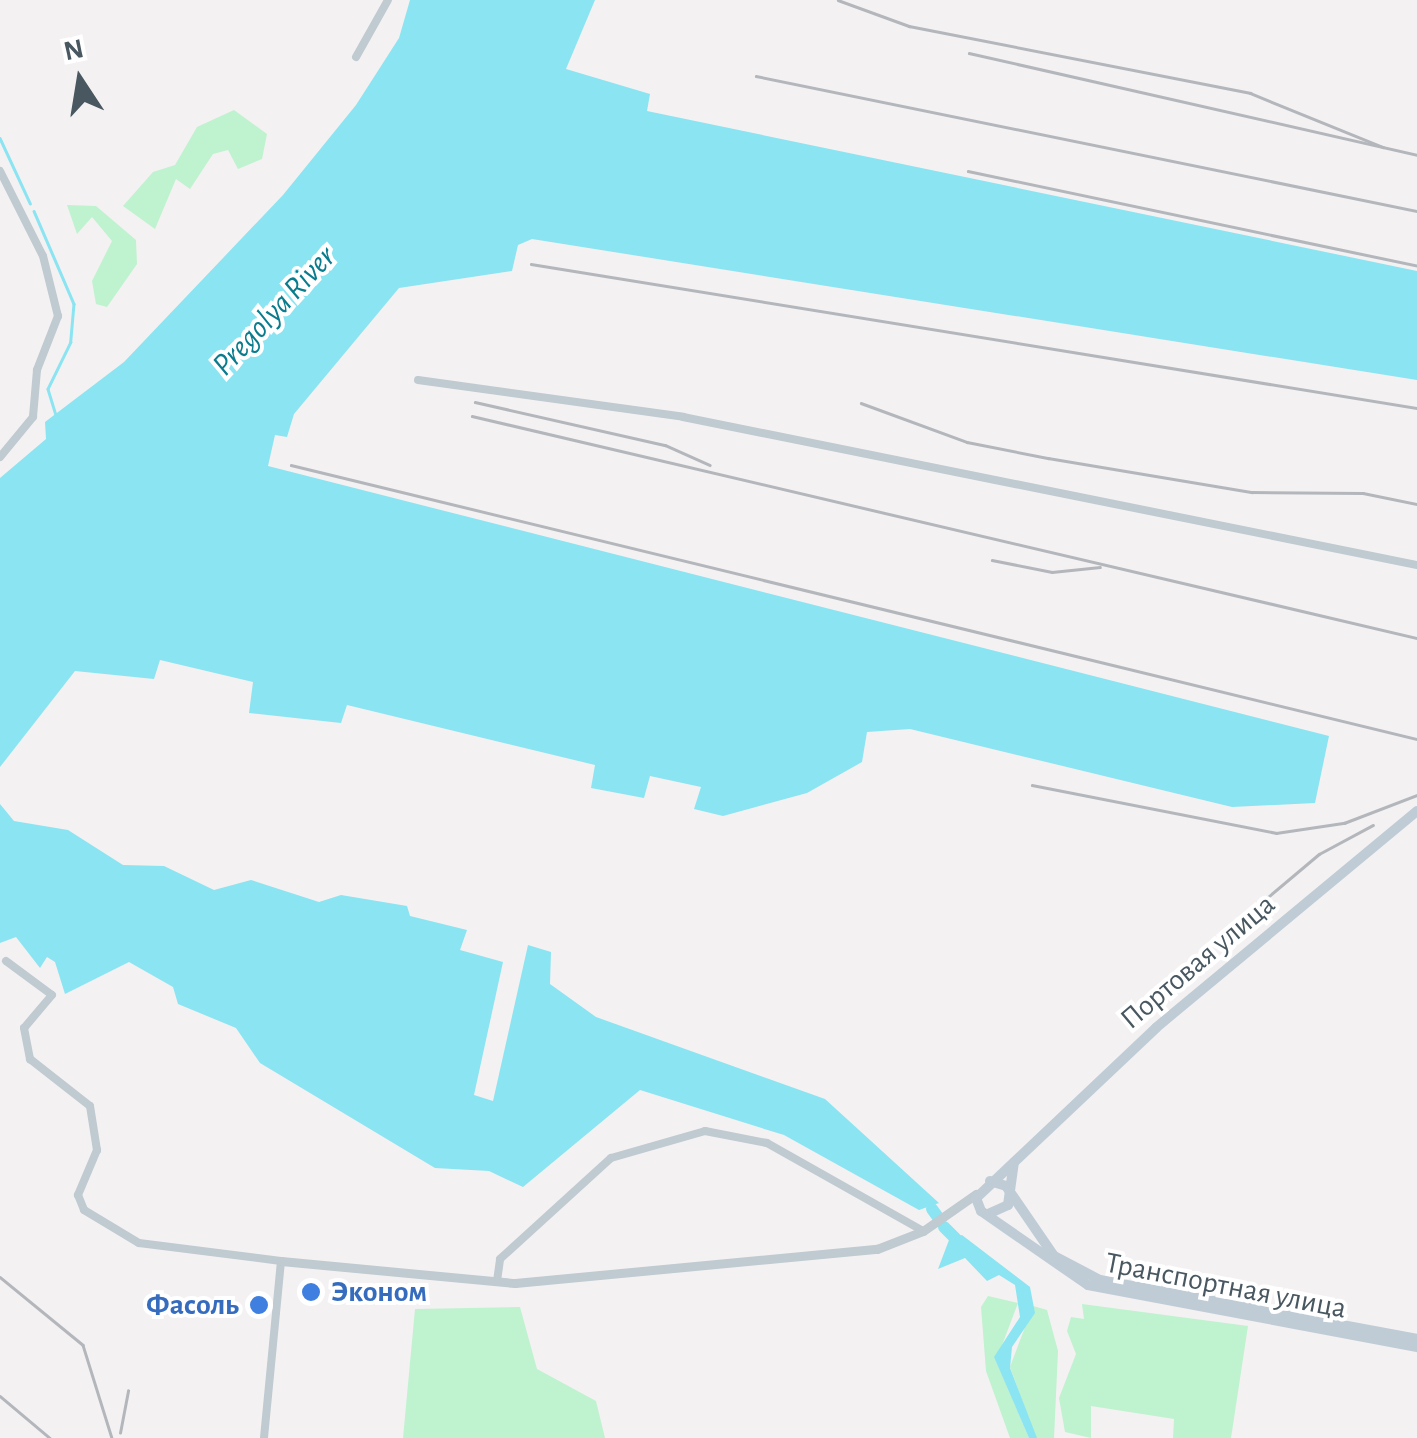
<!DOCTYPE html>
<meta charset="utf-8">
<style>
body{margin:0}
#map{position:relative;width:1417px;height:1438px;overflow:hidden;background:#f4f1f2;font-family:"Alegreya Sans",sans-serif}
div>[style]{position:absolute}
[style*='--x']{left:calc(var(--x)*1px);top:calc(var(--y)*1px);width:calc(var(--w)*1px);rotate:calc(var(--a)*1deg)}
.green>*{inset:0;background:#bff2cf}
.water>*{inset:0;background:#8be4f1}
.stream>*{height:2.5px;margin:-1.25px;padding:0 1.25px;transform-origin:1.25px;border-radius:1.25px;background:#8be4f1}
.river>*{height:12px;margin:-6px;padding:0 6px;transform-origin:6px;border-radius:6px;background:#8be4f1}
.minor>*{height:8px;margin:-4px;padding:0 4px;transform-origin:4px;border-radius:4px;background:#bfcad1}
.tertiary>*{height:9px;margin:-4.5px;padding:0 4.5px;transform-origin:4.5px;border-radius:4.5px;background:#bfcad1}
.secondary>*{height:10px;margin:-5px;padding:0 5px;transform-origin:5px;border-radius:5px;background:#bfccd6}
.rail>*{height:2.5px;margin:-1.25px;padding:0 1.25px;transform-origin:1.25px;border-radius:1.25px;background:#b3b7bc}
.dots>*{width:28px;height:28px;translate:-50% -50%;box-sizing:border-box;border:5px solid #fff;border-radius:50%}
span{translate:-50% -50%;white-space:nowrap;text-align:center;line-height:1.15;-webkit-text-stroke:8px #fff;paint-order:stroke}
.street-label{font-size:30px;color:#485760}
.shop-label{font-size:30px;color:#366cbe;font-weight:700}
.left{translate:0 -50%;text-align:left}
.right{translate:-100% -50%;text-align:right}
.water-label{font-size:32px;color:#097c8d;font-style:italic}
.north{position:absolute;left:30px;top:30px;width:100px;height:100px;-webkit-text-stroke:8px #fff;paint-order:stroke;rotate:348deg;font-size:28px;font-weight:700;line-height:40px;text-align:center;color:#485760}
.north::after{content:'';display:block;margin:auto;width:35px;height:45px;background:#485760;clip-path:polygon(50% 0,100% 100%,50% 72%,0 100%)}
</style>
<div id="map">
<div class="green">
<div style="clip-path:polygon(234px 110px,267px 134px,262px 159px,238px 169px,228px 150px,213px 154px,190px 189px,176px 179px,155px 229px,123px 206px,153px 172px,175px 165px,197px 127px)"></div>
<div style="clip-path:polygon(67px 205px,96px 206px,136px 240px,137px 264px,107px 307px,96px 304px,92px 281px,112px 241px,92px 217px,77px 234px)"></div>
<div style="clip-path:polygon(988px 1296px,1018px 1303px,996px 1361px,1029px 1438px,1010px 1438px,986px 1371px,981px 1307px)"></div>
<div style="clip-path:polygon(1082px 1304px,1248px 1326px,1231px 1438px,1173px 1438px,1174px 1419px,1091px 1406px,1091px 1438px,1065px 1432px,1059px 1398px,1076px 1354px,1067px 1331px,1071px 1317px,1084px 1319px)"></div>
<div style="clip-path:polygon(1033px 1306px,1047px 1310px,1058px 1351px,1054px 1438px,1036px 1438px,1010px 1367px)"></div>
<div style="clip-path:polygon(520px 1307px,537px 1369px,596px 1401px,605px 1438px,403px 1438px,415px 1309px)"></div>
</div>
<div class="water">
<div style="clip-path:polygon(410px 0,595px 0,566px 69px,650px 94px,647px 111px,1417px 271px,1417px 380px,532px 239px,518px 245px,512px 271px,399px 288px,294px 414px,287px 437px,275px 435px,268px 466px,1329px 736px,1315px 803px,1232px 807px,910px 729px,867px 732px,862px 762px,807px 793px,723px 816px,694px 809px,701px 787px,650px 776px,644px 798px,591px 788px,595px 765px,347px 705px,341px 723px,249px 713px,253px 682px,160px 660px,154px 679px,75px 671px,0 767px,0 478px,46px 439px,45px 422px,124px 362px,283px 195px,356px 105px,399px 38px)"></div>
<div style="clip-path:polygon(0 804px,14px 821px,68px 830px,123px 865px,164px 866px,214px 890px,251px 880px,319px 902px,341px 895px,407px 906px,410px 916px,467px 930px,460px 950px,503px 962px,474px 1095px,493px 1101px,528px 945px,551px 952px,550px 984px,596px 1017px,825px 1099px,939px 1203px,919px 1210px,784px 1135px,640px 1090px,523px 1187px,489px 1171px,435px 1168px,260px 1063px,236px 1028px,178px 1004px,173px 987px,129px 962px,65px 994px,55px 962px,47px 957px,40px 968px,16px 937px,0 943px)"></div>
<div style="clip-path:polygon(962px 1235px,1030px 1287px,1035px 1313px,1012px 1347px,1010px 1368px,1037px 1438px,1029px 1438px,994px 1357px,1020px 1317px,1015px 1285px,999px 1275px,987px 1281px,965px 1258px,938px 1269px,949px 1240px)"></div>
</div>
<div class="stream">
<div style="--x:0;--y:138;--w:72;--a:65.2"></div>
<div style="--x:34;--y:211;--w:101;--a:66.7"></div>
<div style="--x:74;--y:304;--w:38;--a:95"></div>
<div style="--x:71;--y:342;--w:52;--a:116.1"></div>
<div style="--x:48;--y:389;--w:27;--a:73"></div>
</div>
<div class="river">
<div style="--x:932;--y:1209;--w:9;--a:54"></div>
<div style="--x:944;--y:1227;--w:28;--a:45"></div>
</div>
<div class="minor">
<div style="--x:356;--y:57;--w:65;--a:-60.7"></div>
<div style="--x:0;--y:171;--w:95;--a:63.2"></div>
<div style="--x:43;--y:256;--w:62;--a:76"></div>
<div style="--x:58;--y:316;--w:58;--a:111.3"></div>
<div style="--x:37;--y:370;--w:47;--a:94.9"></div>
<div style="--x:33;--y:417;--w:52;--a:129.5"></div>
<div style="--x:418;--y:380;--w:268;--a:7.9"></div>
<div style="--x:683;--y:417;--w:749;--a:11.4"></div>
<div style="--x:6;--y:961;--w:57;--a:36.5"></div>
<div style="--x:52;--y:995;--w:43;--a:130.3"></div>
<div style="--x:24;--y:1028;--w:32;--a:79"></div>
<div style="--x:30;--y:1059;--w:76;--a:38.1"></div>
<div style="--x:90;--y:1106;--w:45;--a:81"></div>
<div style="--x:97;--y:1150;--w:49;--a:112.9"></div>
<div style="--x:78;--y:1195;--w:16;--a:68"></div>
<div style="--x:84;--y:1210;--w:64;--a:31"></div>
<div style="--x:139;--y:1243;--w:143;--a:7.2"></div>
<div style="--x:281;--y:1261;--w:178;--a:95.5"></div>
<div style="--x:497;--y:1281;--w:22;--a:-82"></div>
<div style="--x:500;--y:1259;--w:150;--a:-42.3"></div>
<div style="--x:611;--y:1158;--w:98;--a:-16"></div>
<div style="--x:705;--y:1131;--w:63;--a:11"></div>
<div style="--x:767;--y:1143;--w:179;--a:29.4"></div>
</div>
<div class="tertiary">
<div style="--x:281;--y:1261;--w:235;--a:5.4"></div>
<div style="--x:515;--y:1283;--w:364;--a:-5.4"></div>
<div style="--x:877;--y:1249;--w:49;--a:-21.4"></div>
<div style="--x:923;--y:1231;--w:65;--a:-34.9"></div>
</div>
<div class="secondary">
<div style="--x:1417;--y:811;--w:339;--a:140.3"></div>
<div style="--x:1156;--y:1028;--w:248;--a:136.6"></div>
<div style="--x:976;--y:1198;--w:14;--a:69"></div>
<div style="--x:981;--y:1211;--w:130;--a:34.7"></div>
<div style="--x:1088;--y:1285;--w:335;--a:10.7"></div>
<div style="--x:990;--y:1181;--w:17;--a:17"></div>
<div style="--x:1006;--y:1186;--w:85;--a:55.6"></div>
<div style="--x:1054;--y:1256;--w:52;--a:27.6"></div>
<div style="--x:1100;--y:1280;--w:322;--a:10.5"></div>
<div style="--x:988;--y:1214;--w:22;--a:-24"></div>
<div style="--x:1008;--y:1205;--w:43;--a:-82.1"></div>
</div>
<div class="rail">
<div style="--x:838;--y:0;--w:76;--a:20.1"></div>
<div style="--x:909;--y:26;--w:348;--a:11.1"></div>
<div style="--x:1250;--y:93;--w:144;--a:22.1"></div>
<div style="--x:969;--y:53;--w:459;--a:12.8"></div>
<div style="--x:756;--y:76;--w:675;--a:11.54"></div>
<div style="--x:968;--y:171;--w:459;--a:11.9"></div>
<div style="--x:531;--y:264;--w:898;--a:9.23"></div>
<div style="--x:475;--y:402;--w:195;--a:12.8"></div>
<div style="--x:665;--y:445;--w:49;--a:24"></div>
<div style="--x:861;--y:403;--w:113;--a:20.2"></div>
<div style="--x:967;--y:442;--w:83;--a:11.2"></div>
<div style="--x:1048;--y:458;--w:207;--a:9.5"></div>
<div style="--x:1252;--y:492;--w:111;--a:0.5"></div>
<div style="--x:1363;--y:493;--w:55;--a:11.5"></div>
<div style="--x:472;--y:416;--w:971;--a:13.22"></div>
<div style="--x:291;--y:465;--w:1159;--a:13.68"></div>
<div style="--x:992;--y:560;--w:61;--a:11.3"></div>
<div style="--x:1052;--y:572;--w:48;--a:-5.9"></div>
<div style="--x:1032;--y:785;--w:249;--a:11.1"></div>
<div style="--x:1276;--y:833;--w:69;--a:-8.4"></div>
<div style="--x:1344;--y:823;--w:78;--a:-21"></div>
<div style="--x:1224;--y:934;--w:124;--a:-40.1"></div>
<div style="--x:1319;--y:854;--w:61;--a:-28.2"></div>
<div style="--x:0;--y:1277;--w:107;--a:39.3"></div>
<div style="--x:83;--y:1345;--w:97;--a:72.7"></div>
<div style="--x:0;--y:1396;--w:65;--a:40"></div>
<div style="--x:120;--y:1433;--w:43;--a:-79.2"></div>
</div>
<div class="dots">
<div style="left:311px;top:1292px;background:#3f7fe0"></div>
<div style="left:259px;top:1305px;background:#3f7fe0"></div>
</div>
<div class="street-label">
<span style="left:1198px;top:962px;rotate:-40deg">Портовая улица</span>
<span style="left:1226px;top:1286px;rotate:11deg">Транспортная улица</span>
</div>
<div class="shop-label">
<span class="left" style="left:331px;top:1292px">Эконом</span>
<span class="right" style="left:239px;top:1305px">Фасоль</span>
</div>
<div class="water-label">
<span style="left:274px;top:311px;rotate:-47deg">Pregolya River</span>
</div>
<div class="north">N</div>
</div>
